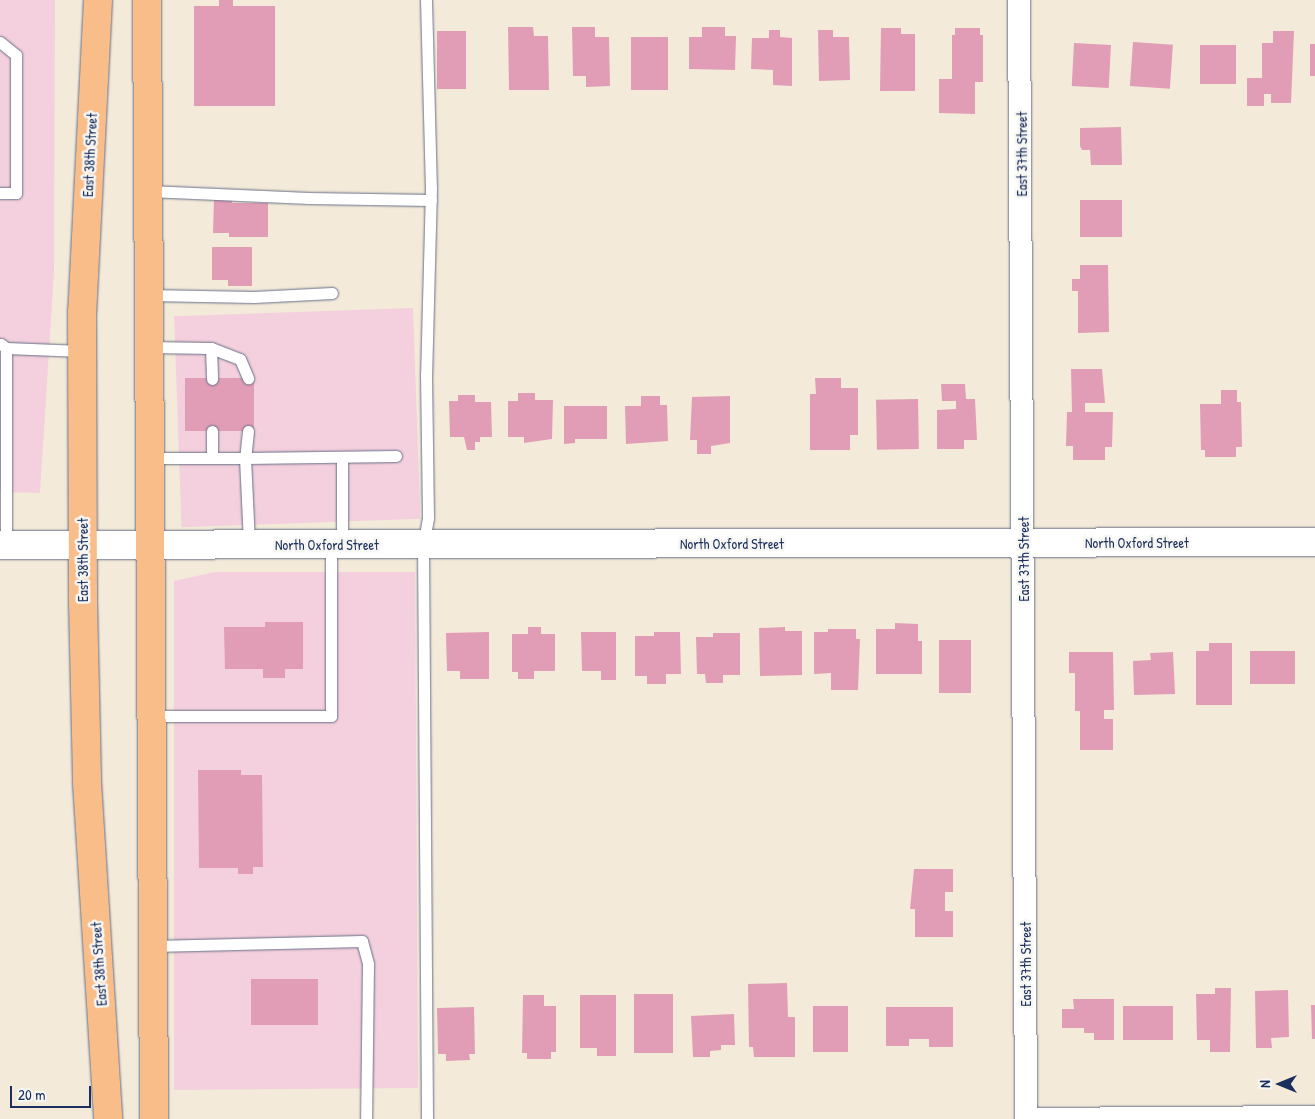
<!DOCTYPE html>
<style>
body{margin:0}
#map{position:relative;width:1315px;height:1119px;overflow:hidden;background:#f3ead9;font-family:"Patrick Hand",sans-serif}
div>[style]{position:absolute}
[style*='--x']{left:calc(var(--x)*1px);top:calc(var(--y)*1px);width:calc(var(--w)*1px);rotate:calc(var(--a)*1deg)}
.built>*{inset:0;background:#f4cfdd;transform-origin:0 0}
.building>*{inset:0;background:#e19db5;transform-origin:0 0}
.roads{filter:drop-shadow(0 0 1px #677089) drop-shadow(0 0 1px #677089)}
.service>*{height:11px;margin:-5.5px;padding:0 5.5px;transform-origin:5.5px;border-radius:5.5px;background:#fff}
.minor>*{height:22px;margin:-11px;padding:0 11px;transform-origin:11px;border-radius:11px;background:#fff}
.tertiary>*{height:28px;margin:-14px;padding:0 14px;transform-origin:14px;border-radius:14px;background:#fff}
.primary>*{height:28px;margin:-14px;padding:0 14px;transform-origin:14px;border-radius:14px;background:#f8bd89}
span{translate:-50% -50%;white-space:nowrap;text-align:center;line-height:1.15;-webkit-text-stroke:5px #f6f6f2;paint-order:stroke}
.street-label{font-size:14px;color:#1b2f5e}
.north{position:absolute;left:1255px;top:1059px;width:50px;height:50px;-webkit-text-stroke:4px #f6f6f2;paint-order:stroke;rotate:270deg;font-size:14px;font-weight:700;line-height:20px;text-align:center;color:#1b2f5e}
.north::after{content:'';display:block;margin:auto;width:18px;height:22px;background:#1b2f5e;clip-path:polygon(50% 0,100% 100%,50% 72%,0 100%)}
.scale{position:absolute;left:10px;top:1086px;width:81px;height:22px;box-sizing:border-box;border:2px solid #1b2f5e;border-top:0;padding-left:6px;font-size:15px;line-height:18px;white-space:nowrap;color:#1b2f5e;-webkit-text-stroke:4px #f6f6f2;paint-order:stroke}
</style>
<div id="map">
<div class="built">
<div style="clip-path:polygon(0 0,55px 0,54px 271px,40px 493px,0 492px)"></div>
<div style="left:413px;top:308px;width:211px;height:239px;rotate:88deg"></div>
<div style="clip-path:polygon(215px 572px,415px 572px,418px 1088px,174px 1090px,174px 581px)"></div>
</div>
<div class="building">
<div style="clip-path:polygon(219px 0,233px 0,233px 6px,275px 6px,275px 106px,194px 106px,194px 6px,219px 6px)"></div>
<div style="clip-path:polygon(508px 27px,533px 27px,534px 36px,548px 36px,549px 90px,509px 90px)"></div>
<div style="clip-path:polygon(572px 27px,595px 27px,595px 37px,609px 37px,610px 86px,586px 87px,586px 76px,573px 76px)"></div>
<div style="clip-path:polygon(702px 27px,725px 27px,725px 36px,736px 36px,735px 70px,689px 69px,689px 37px,702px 37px)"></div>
<div style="clip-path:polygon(881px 28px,901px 28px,901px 34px,915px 34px,915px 91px,880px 91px)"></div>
<div style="clip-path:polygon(955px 28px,980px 28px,980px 35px,983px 35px,983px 82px,975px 82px,975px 114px,939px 113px,939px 79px,952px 79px,952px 35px,955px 35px)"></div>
<div style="clip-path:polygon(769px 30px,780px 30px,780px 37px,792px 38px,792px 86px,773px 85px,773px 70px,751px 69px,752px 38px,769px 38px)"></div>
<div style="clip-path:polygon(818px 30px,833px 30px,833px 37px,849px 37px,850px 80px,819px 81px)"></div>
<div style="left:466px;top:31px;width:58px;height:29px;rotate:90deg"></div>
<div style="clip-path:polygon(1273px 31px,1294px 31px,1291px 103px,1271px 103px,1271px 94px,1264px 94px,1264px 106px,1247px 106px,1247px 78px,1262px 78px,1262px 43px,1273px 43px)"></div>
<div style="left:631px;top:37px;width:37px;height:53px"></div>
<div style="left:1133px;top:42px;width:40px;height:44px;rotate:4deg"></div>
<div style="left:1074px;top:43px;width:37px;height:43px;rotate:3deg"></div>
<div style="left:1310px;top:44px;width:5px;height:32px"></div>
<div style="left:1200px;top:45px;width:36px;height:39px"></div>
<div style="clip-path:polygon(1121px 127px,1122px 165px,1091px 165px,1090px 150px,1082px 150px,1080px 146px,1080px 128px)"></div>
<div style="clip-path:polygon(214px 198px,232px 198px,232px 203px,268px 203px,268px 237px,229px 237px,229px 233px,213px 233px)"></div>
<div style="left:1122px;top:200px;width:37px;height:42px;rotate:90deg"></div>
<div style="clip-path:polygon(212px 247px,252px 247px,252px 286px,228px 286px,228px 280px,212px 280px)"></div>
<div style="clip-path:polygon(1080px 265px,1108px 265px,1109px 332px,1078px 333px,1078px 291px,1072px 291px,1072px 279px,1080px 279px)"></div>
<div style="clip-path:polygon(1071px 369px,1102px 369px,1105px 403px,1085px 403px,1085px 412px,1113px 412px,1112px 447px,1105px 447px,1105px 460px,1073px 460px,1073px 446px,1066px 446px,1067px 412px,1072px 412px)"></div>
<div style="left:254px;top:378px;width:53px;height:69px;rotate:90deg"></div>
<div style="clip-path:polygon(815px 378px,841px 378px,841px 388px,858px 388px,858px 435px,850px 435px,850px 450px,810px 450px,810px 394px,816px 394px)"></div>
<div style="clip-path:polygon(941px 384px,965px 384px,966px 399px,975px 399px,977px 440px,964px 440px,964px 449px,937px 449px,937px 410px,956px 409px,956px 401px,942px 401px)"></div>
<div style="clip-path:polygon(1221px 390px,1237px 390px,1237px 402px,1241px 402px,1242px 447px,1236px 447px,1236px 457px,1205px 457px,1205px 450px,1201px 450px,1200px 404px,1221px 404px)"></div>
<div style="clip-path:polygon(518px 393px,535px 393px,535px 400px,553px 400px,552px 439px,524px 443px,524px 437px,508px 437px,508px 401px,518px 401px)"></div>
<div style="clip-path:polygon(458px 395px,475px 395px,475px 402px,491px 402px,492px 437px,480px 437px,480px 442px,475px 442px,475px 450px,467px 450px,464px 437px,450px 437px,449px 401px,458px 401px)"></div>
<div style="clip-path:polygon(641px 396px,660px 396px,660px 405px,667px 405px,668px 441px,626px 444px,625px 406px,641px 406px)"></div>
<div style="clip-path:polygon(730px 396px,730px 443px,711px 446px,711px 454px,697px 454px,697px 440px,690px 440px,692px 397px)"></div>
<div style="left:918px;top:399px;width:50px;height:42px;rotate:89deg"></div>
<div style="clip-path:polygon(564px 406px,607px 406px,607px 439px,575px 439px,575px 443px,564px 444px)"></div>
<div style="clip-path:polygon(265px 622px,303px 622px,303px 669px,285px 669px,285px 678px,263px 678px,263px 669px,225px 669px,224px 627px,265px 627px)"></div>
<div style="clip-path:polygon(895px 623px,918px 624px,918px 641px,922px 641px,922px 674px,876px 674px,876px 629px,895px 629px)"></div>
<div style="clip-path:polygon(528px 627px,541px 627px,541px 634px,555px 634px,555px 671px,534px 671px,534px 679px,518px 679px,518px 672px,512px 672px,512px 634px,528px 634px)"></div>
<div style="clip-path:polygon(785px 627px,785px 631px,802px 631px,802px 675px,760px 676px,759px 628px)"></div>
<div style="clip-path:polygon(828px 629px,856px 629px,856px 639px,860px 639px,858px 690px,831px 690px,831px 673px,814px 674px,814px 632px,828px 632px)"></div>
<div style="clip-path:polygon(489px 632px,489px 679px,460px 679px,460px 671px,447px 671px,446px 633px)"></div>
<div style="clip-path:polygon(581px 632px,616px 632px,616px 680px,601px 680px,601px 671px,582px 671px)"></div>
<div style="clip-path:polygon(654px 632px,680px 632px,681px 674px,666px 674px,666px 684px,647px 684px,647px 676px,635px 676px,635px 636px,654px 636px)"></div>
<div style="clip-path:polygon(713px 633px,740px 633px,740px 675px,723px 675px,723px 683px,706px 683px,705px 674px,697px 674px,696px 637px,713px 637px)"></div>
<div style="left:939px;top:640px;width:32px;height:53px"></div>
<div style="clip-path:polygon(1209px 643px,1232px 643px,1232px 705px,1196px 705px,1196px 651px,1209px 651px)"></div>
<div style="left:1250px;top:651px;width:45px;height:33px"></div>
<div style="clip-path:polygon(1069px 652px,1113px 652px,1114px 710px,1104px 710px,1104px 719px,1113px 719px,1113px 750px,1080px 750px,1080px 711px,1075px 711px,1075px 673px,1069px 673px)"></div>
<div style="clip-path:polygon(1173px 652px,1175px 694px,1134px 695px,1133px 661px,1151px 660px,1150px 653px)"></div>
<div style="clip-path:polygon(198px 770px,241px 770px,241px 775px,262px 775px,263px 867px,253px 867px,253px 874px,238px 874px,238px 868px,199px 868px)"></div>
<div style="clip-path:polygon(914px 869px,953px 869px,953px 892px,945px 892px,945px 911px,953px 911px,953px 937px,915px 937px,915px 909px,910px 909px)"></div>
<div style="left:251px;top:979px;width:67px;height:46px"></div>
<div style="clip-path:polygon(787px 983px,788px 1017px,795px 1017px,795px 1057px,754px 1057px,753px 1047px,749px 1047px,748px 984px)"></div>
<div style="clip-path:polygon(1215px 988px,1231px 988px,1230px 1052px,1210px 1052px,1210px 1040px,1197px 1040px,1196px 994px,1215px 994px)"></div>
<div style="clip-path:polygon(1288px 990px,1289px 1037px,1271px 1038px,1272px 1048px,1256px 1048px,1255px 991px)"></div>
<div style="left:634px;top:994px;width:39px;height:59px"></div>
<div style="clip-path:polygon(523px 995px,544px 995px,544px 1006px,556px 1006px,556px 1052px,551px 1052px,551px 1059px,527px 1059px,527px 1053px,522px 1053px)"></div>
<div style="clip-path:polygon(580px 995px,616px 995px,616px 1056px,597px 1056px,597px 1048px,580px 1048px)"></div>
<div style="clip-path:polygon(1073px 999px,1114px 999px,1114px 1040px,1094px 1040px,1094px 1033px,1084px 1033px,1084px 1028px,1062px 1028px,1062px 1009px,1074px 1009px)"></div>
<div style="clip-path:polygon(1311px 1005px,1315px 1005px,1315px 1039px,1312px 1039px)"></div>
<div style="left:813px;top:1006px;width:35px;height:46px"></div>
<div style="left:1173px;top:1006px;width:34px;height:50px;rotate:90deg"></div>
<div style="clip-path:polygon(474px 1007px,475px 1054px,469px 1054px,470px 1060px,446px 1061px,446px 1054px,438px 1054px,437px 1008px)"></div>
<div style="clip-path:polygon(886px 1007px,953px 1007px,953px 1047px,929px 1047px,929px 1039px,909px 1039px,909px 1046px,886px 1046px)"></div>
<div style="clip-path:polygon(734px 1014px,735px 1045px,721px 1045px,721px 1050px,710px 1051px,710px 1057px,693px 1057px,691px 1016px)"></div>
</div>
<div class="roads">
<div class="service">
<div style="--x:426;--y:0;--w:188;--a:88.5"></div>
<div style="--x:431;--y:188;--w:186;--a:91.5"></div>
<div style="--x:426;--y:374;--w:144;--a:89.2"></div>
<div style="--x:428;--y:518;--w:27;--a:100"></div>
<div style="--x:423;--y:545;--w:574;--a:89.6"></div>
<div style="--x:0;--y:42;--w:21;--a:39"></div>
<div style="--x:16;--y:55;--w:138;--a:90"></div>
<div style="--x:16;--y:193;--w:16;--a:180"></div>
<div style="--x:148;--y:191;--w:161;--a:2.5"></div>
<div style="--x:309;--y:198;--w:122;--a:0.9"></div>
<div style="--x:148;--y:295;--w:106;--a:1.1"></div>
<div style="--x:254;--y:297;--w:78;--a:-2.9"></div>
<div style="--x:1;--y:344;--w:6;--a:39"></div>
<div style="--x:6;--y:348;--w:76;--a:2.3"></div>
<div style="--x:148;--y:347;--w:63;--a:0.9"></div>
<div style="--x:211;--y:348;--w:31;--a:21"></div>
<div style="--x:240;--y:359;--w:21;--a:67"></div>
<div style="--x:6;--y:348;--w:197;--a:90"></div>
<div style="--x:211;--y:348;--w:31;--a:88"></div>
<div style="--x:212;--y:431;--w:27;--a:90"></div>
<div style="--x:248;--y:431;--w:27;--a:96"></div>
<div style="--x:245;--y:458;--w:151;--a:-0.8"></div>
<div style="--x:342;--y:457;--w:88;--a:90"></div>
<div style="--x:150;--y:458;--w:95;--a:0"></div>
<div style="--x:245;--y:458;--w:86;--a:87.3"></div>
<div style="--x:151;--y:716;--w:180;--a:0"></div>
<div style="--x:331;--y:716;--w:171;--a:-90"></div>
<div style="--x:153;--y:946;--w:209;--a:-1.4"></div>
<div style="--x:362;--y:941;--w:24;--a:75"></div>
<div style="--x:368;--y:964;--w:155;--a:90.7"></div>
</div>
<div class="minor">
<div style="--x:1019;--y:0;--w:1119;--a:89.64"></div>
<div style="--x:1030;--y:1119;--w:285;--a:-0.4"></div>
</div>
<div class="tertiary">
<div style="--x:0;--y:545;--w:1315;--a:-0.13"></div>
</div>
<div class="primary">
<div style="--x:98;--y:0;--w:312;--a:92.9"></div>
<div style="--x:82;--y:312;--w:290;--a:89.8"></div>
<div style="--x:83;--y:602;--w:180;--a:88.7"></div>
<div style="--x:87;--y:782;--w:338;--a:86.4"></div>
<div style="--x:147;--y:0;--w:1119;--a:89.64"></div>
</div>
</div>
<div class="street-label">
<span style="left:1022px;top:154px;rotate:-90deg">East 37th Street</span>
<span style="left:90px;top:155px;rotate:-87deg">East 38th Street</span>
<span style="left:1137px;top:543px">North Oxford Street</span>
<span style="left:732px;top:544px">North Oxford Street</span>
<span style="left:327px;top:545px">North Oxford Street</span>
<span style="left:1024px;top:559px;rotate:-90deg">East 37th Street</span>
<span style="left:83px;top:560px;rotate:-90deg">East 38th Street</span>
<span style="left:99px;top:964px;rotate:-94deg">East 38th Street</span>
<span style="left:1026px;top:964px;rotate:-90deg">East 37th Street</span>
</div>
<div class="north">N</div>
<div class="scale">20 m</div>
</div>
